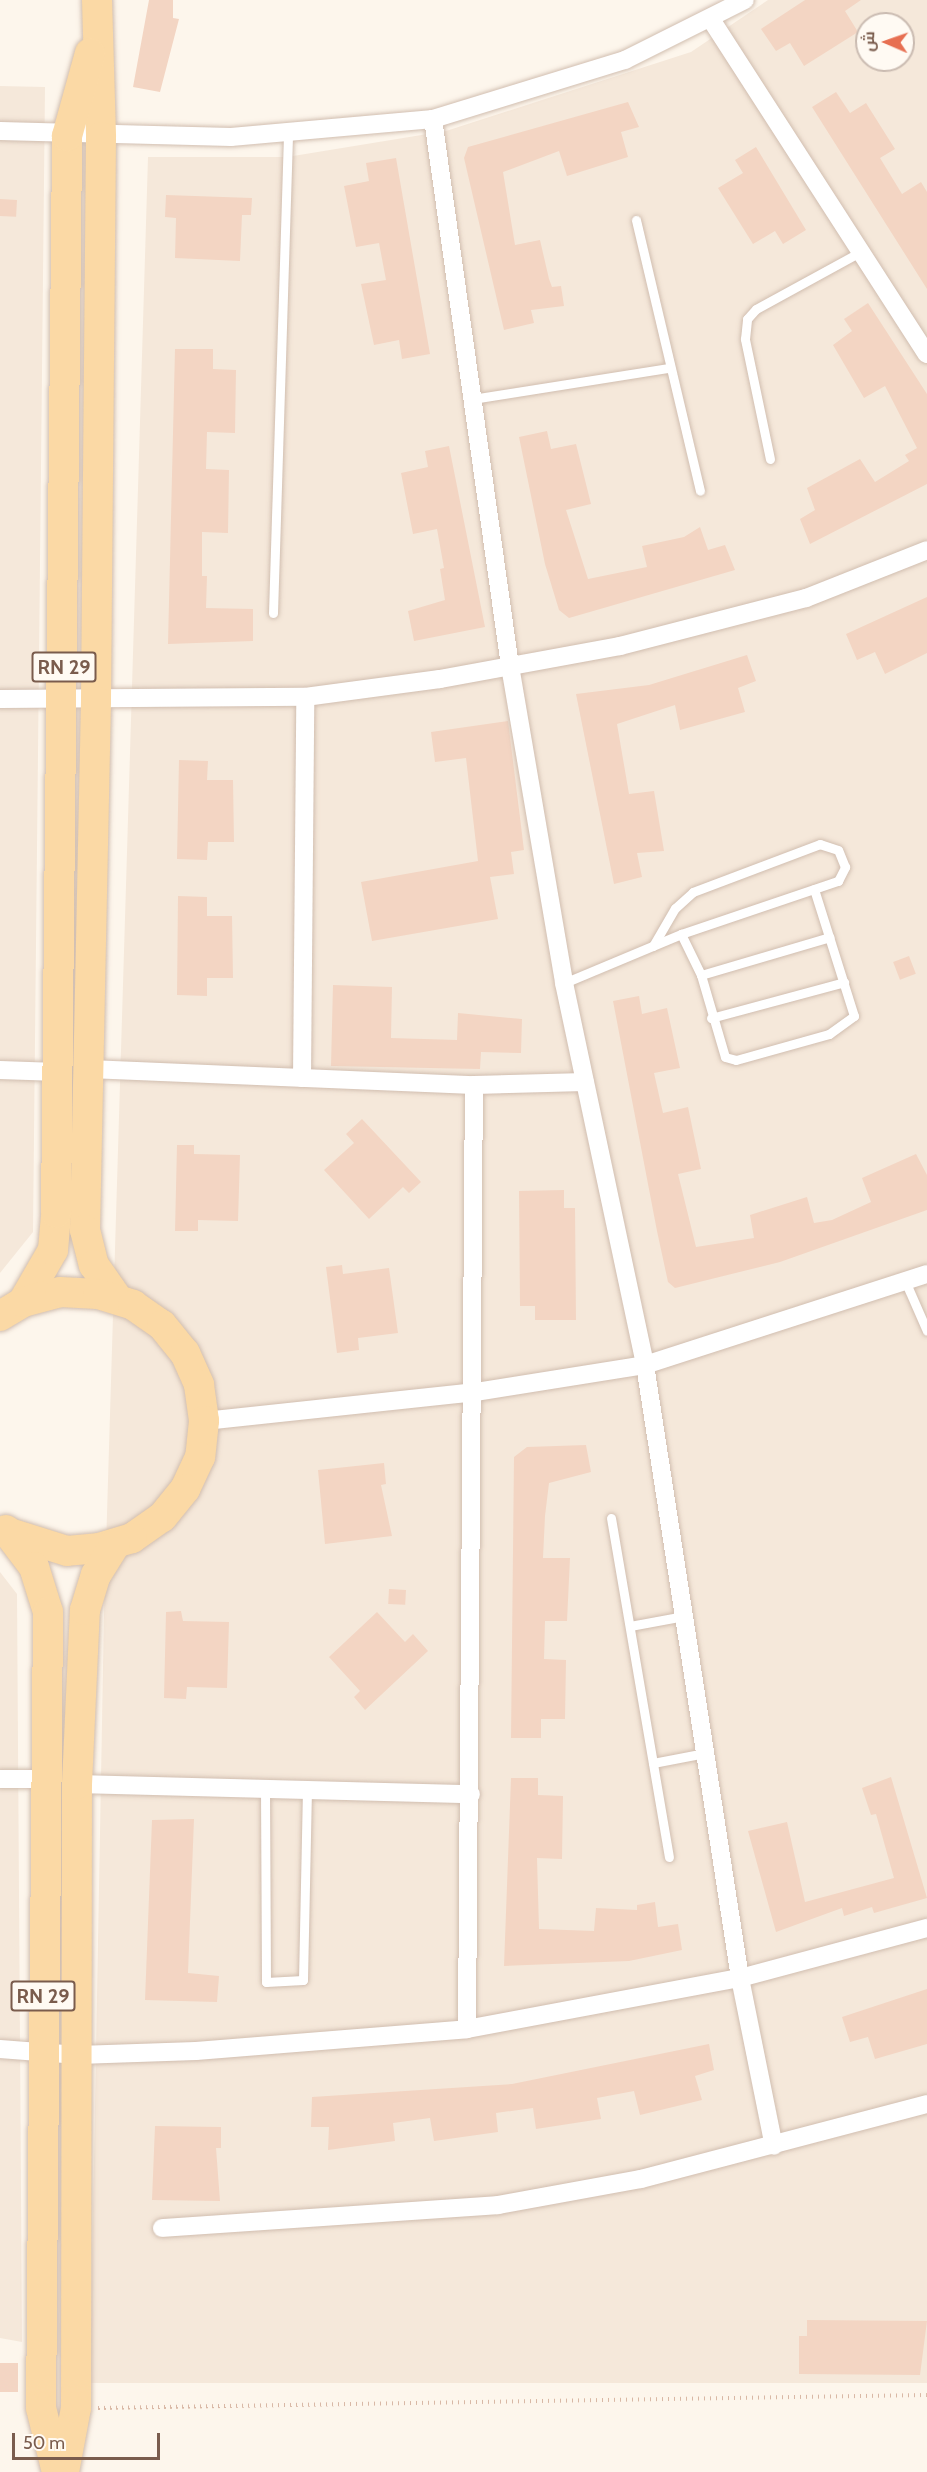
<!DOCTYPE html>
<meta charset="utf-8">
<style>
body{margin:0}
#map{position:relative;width:927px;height:2472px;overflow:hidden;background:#fdf6ec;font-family:Cabin,Cairo,sans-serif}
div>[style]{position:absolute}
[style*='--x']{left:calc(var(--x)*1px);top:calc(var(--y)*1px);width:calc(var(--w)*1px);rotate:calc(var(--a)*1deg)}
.residential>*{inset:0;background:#f5e8da}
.building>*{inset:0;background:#f3d5c3;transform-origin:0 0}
.path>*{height:4px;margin-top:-2px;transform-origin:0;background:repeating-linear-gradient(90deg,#d9b8a5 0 1.5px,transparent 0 6px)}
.roads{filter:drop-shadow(0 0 2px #d1beb0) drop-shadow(0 0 2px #d1beb0)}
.lane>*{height:9px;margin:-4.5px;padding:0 4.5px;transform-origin:4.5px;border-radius:4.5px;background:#fff}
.street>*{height:18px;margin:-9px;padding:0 9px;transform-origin:9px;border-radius:9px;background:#fff}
.primary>*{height:30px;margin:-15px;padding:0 15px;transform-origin:15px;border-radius:15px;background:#fbd9a5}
span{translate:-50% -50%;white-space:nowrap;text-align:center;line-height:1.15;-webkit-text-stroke:4.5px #fffaf3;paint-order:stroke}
.shield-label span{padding:2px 4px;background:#fffaf3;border:2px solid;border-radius:4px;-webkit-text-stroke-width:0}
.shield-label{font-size:20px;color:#7a5c4d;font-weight:700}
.north{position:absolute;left:855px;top:12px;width:60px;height:60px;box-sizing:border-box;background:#fffaf3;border:2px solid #cabbb1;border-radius:50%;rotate:272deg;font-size:16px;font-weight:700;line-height:24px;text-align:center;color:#7a5c4d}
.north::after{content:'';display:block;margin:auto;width:21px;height:27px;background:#e76f51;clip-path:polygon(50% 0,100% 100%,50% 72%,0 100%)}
.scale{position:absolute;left:12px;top:2433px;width:148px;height:27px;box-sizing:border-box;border:3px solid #7a5c4d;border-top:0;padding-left:8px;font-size:18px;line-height:21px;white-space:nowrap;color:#7a5c4d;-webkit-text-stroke:4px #fffaf3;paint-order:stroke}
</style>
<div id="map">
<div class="residential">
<div style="clip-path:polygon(evenodd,768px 0,927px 0,927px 2383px,90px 2383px,104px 1613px,148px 157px,287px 157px,446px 131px,691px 52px,768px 0,867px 24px,903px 24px,903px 60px,867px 60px,867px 24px)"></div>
<div style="clip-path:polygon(0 86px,45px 87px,33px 1232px,0 1273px)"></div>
<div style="clip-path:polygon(0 1572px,17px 1594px,22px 2342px,0 2338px)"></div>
</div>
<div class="building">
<div style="clip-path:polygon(149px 0,173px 0,173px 18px,179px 19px,160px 92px,133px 87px)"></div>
<div style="clip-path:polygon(805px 0,861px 0,845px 11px,858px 32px,804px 66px,790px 43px,776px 51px,761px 29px)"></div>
<div style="clip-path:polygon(836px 92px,850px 113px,866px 103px,895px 149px,880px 158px,902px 194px,921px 182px,927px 192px,927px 289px,812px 107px)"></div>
<div style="clip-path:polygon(628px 102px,639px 127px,621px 132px,628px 157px,567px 176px,559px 151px,503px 172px,515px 245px,540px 240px,549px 279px,552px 287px,561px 286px,564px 306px,531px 310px,534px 323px,504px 330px,464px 158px,468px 147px)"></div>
<div style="clip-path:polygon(756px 147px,806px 230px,783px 244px,775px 231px,753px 244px,718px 188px,743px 173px,735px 160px)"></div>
<div style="clip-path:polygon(396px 158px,430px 354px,402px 359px,399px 340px,374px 345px,361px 284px,386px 280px,379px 243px,356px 247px,344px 186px,369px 181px,366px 163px)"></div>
<div style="clip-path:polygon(166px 195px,252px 198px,251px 215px,242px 215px,240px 261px,175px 258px,176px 218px,165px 217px)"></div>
<div style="left:0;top:199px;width:17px;height:17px;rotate:3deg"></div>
<div style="clip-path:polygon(868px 303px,927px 394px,927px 484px,810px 544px,800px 519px,815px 510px,807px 488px,860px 459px,875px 482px,909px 461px,905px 455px,917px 448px,885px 386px,864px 398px,833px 345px,852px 331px,844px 319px)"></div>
<div style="clip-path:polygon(175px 349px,213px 349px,213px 369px,236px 370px,235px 433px,207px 432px,206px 469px,229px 470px,228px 533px,202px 532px,202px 576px,207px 576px,206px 608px,253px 609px,253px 641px,168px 644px)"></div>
<div style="clip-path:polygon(547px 431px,551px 449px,576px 444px,591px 504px,566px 510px,588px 579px,647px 567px,642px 546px,684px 537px,700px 527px,708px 550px,725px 545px,735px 570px,569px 618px,559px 610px,545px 564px,519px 437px)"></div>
<div style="clip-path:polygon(449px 446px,485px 627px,414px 641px,408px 611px,445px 600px,440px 569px,444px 568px,437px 529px,413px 534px,401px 473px,428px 467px,425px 451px)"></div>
<div style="clip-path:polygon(927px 597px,927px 653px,885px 674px,875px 652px,857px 660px,846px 634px)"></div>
<div style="clip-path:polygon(747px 655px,756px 681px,738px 688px,745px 712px,680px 730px,675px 705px,617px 724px,629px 794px,654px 791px,664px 851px,637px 853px,642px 877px,614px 884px,576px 694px,649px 685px)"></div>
<div style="clip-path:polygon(508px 721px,524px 850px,511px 852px,514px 874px,490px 877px,498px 919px,372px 941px,361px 882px,478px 861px,466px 758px,435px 762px,431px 732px)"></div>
<div style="clip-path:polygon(179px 760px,208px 761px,207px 780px,233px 780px,234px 842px,208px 842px,207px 860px,177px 859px)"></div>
<div style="clip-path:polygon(178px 896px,207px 897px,207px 916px,232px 916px,233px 978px,207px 978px,207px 996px,177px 995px)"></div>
<div style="left:909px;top:956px;width:19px;height:17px;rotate:69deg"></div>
<div style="clip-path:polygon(333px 985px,392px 987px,391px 1038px,457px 1040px,458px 1013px,522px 1019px,521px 1053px,481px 1052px,480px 1069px,331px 1066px)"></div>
<div style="clip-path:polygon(639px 996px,642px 1014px,667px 1008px,680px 1068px,654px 1073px,663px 1113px,688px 1107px,701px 1169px,678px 1174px,696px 1247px,754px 1238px,750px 1215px,807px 1197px,814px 1223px,832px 1220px,871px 1202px,862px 1178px,916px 1154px,927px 1175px,927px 1210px,780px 1262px,675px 1288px,668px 1282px,657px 1231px,613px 1001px)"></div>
<div style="clip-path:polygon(362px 1119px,421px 1182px,409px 1193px,403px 1187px,369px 1219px,324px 1170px,354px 1143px,346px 1134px)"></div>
<div style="clip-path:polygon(177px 1145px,194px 1145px,194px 1154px,240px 1155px,238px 1221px,198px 1220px,198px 1231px,175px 1231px)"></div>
<div style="clip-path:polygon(564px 1190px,564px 1208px,575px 1208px,576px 1320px,535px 1320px,535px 1306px,520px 1306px,519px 1191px)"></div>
<div style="clip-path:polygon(342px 1265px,343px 1274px,389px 1268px,398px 1333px,358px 1338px,359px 1350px,337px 1353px,326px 1267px)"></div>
<div style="clip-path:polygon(586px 1445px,591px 1472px,549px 1483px,545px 1516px,543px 1558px,570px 1558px,567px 1621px,545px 1621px,544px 1659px,566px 1660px,565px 1719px,541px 1719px,541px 1738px,511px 1738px,514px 1457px,527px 1447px)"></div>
<div style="clip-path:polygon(384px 1463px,386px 1484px,381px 1485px,392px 1536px,325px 1544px,318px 1470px)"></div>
<div style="left:389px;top:1589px;width:17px;height:15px;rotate:3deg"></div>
<div style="clip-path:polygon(181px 1611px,183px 1621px,229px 1622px,227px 1688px,187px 1687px,186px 1699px,164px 1698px,166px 1612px)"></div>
<div style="clip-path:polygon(377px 1612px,405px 1642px,413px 1634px,428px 1651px,365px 1710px,354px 1697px,360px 1691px,329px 1657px)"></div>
<div style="clip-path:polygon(891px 1777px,927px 1898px,874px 1913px,872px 1907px,844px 1916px,842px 1908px,776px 1932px,748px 1831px,787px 1822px,805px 1902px,894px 1878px,876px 1814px,871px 1815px,862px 1788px)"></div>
<div style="clip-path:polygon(511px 1778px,538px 1778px,538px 1795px,563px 1796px,562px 1859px,537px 1858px,539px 1929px,594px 1931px,596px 1908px,637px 1910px,637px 1905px,655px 1902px,658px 1927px,678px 1924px,682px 1950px,629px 1961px,504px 1966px)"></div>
<div style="clip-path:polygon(194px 1819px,188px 1973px,219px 1976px,217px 2002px,145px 2000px,152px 1820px)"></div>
<div style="clip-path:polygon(927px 1989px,927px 2044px,875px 2059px,868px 2037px,850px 2042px,842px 2017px)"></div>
<div style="clip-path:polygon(709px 2044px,714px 2070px,695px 2076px,702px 2100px,640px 2115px,634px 2091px,597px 2098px,601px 2119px,536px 2129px,533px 2108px,496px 2113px,498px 2132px,434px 2141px,430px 2118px,393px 2123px,395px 2141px,328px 2150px,329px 2127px,311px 2127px,312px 2097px,512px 2084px)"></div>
<div style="clip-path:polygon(155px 2126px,221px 2127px,221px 2148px,216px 2148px,220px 2201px,152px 2200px)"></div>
<div style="clip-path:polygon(807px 2320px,927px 2321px,920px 2375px,799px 2374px,799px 2336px,807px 2336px)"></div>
<div style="left:0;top:2363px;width:18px;height:29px"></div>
</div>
<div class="path">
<div style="--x:98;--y:2408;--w:829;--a:-0.9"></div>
</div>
<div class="roads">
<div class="lane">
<div style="--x:636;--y:220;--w:278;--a:76.7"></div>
<div style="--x:472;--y:399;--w:198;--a:-9"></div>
<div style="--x:770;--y:459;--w:123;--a:-101.8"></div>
<div style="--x:745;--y:339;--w:20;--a:-84"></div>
<div style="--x:747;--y:319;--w:13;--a:-48"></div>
<div style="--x:756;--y:309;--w:119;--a:-28.7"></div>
<div style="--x:273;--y:613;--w:479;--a:-88.2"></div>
<div style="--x:681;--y:934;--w:46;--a:64"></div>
<div style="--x:701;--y:975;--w:85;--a:73.7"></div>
<div style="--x:725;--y:1057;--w:11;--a:15"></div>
<div style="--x:736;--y:1060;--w:97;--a:-15.6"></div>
<div style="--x:829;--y:1034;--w:31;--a:-36"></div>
<div style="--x:854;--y:1016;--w:133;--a:-107.5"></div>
<div style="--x:701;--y:975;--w:134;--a:-16.4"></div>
<div style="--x:564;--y:983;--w:127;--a:-22.7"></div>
<div style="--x:681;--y:934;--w:166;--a:-18.7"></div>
<div style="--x:838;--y:881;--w:16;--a:-63"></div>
<div style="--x:845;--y:867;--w:18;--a:-112"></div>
<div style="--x:838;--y:850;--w:19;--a:-162"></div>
<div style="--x:820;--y:844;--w:136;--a:159.3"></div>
<div style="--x:693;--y:892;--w:24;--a:138"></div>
<div style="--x:675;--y:908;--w:44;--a:120.1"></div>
<div style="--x:711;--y:1018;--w:138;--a:-15.1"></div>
<div style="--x:906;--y:1283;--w:52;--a:66.4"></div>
<div style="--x:611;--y:1518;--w:344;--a:80.3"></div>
<div style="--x:630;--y:1626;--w:55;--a:-10.5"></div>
<div style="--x:653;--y:1763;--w:53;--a:-10.9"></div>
<div style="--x:265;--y:1789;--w:193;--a:89.7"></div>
<div style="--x:266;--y:1982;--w:37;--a:-3"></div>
<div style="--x:303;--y:1980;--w:190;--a:-88.8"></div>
</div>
<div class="street">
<div style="--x:712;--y:21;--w:396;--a:57.2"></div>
<div style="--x:433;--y:119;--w:552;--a:81.99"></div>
<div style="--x:510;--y:666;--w:322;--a:80.3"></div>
<div style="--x:564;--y:983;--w:390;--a:78"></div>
<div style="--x:645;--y:1365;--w:620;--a:81.19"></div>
<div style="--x:740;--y:1978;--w:171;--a:78.6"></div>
<div style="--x:0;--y:131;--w:231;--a:1.5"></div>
<div style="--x:231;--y:137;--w:203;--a:-5.1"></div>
<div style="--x:433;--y:119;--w:201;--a:-17.1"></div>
<div style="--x:625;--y:60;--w:134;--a:-26.6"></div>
<div style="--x:0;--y:699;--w:305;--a:-0.4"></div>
<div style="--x:305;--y:697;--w:136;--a:-7.6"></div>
<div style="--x:440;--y:679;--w:183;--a:-10.4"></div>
<div style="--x:620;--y:646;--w:192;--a:-14.5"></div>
<div style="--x:806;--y:598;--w:130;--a:-21.6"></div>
<div style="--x:89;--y:1069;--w:385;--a:2.4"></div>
<div style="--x:474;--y:1085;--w:111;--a:-1.5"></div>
<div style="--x:0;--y:1070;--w:58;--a:2"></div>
<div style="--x:302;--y:1078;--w:381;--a:-89.5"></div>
<div style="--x:204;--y:1421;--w:274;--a:-6.1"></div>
<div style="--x:476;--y:1392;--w:171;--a:-9.1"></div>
<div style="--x:645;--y:1365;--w:296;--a:-17.9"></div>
<div style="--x:0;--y:1779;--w:46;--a:0"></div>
<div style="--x:77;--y:1784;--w:394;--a:1.5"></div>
<div style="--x:467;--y:2029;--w:944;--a:-89.58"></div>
<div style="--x:0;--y:2049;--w:78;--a:4.4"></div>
<div style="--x:78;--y:2055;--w:118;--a:-1.9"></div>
<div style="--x:196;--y:2051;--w:272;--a:-4.6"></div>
<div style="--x:467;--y:2029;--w:278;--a:-10.6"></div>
<div style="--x:740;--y:1978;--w:194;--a:-15"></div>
<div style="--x:162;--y:2228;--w:337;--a:-3.9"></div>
<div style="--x:498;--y:2205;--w:145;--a:-10.3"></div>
<div style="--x:641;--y:2179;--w:296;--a:-14.7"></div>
</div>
<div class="primary">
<div style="--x:97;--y:0;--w:137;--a:88.3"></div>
<div style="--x:101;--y:137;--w:564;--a:90.51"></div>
<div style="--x:96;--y:701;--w:529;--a:91.19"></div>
<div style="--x:85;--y:1230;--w:36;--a:76"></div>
<div style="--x:94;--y:1265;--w:40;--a:55.1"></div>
<div style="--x:23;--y:1302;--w:60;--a:-60"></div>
<div style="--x:53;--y:1250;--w:37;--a:-85"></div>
<div style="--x:56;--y:1213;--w:1077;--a:-89.41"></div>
<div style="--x:67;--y:136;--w:86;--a:-74.5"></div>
<div style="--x:0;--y:1316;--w:27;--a:-31"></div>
<div style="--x:23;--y:1302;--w:38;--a:-15"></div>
<div style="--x:60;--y:1292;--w:38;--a:3"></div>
<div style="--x:98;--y:1294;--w:37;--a:17"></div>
<div style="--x:133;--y:1305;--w:35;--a:35"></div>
<div style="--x:162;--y:1325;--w:36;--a:51"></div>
<div style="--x:185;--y:1353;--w:35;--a:66"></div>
<div style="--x:199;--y:1385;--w:36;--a:82"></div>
<div style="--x:204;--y:1421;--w:36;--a:96"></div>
<div style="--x:200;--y:1457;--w:35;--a:115"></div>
<div style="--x:185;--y:1489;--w:36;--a:129"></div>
<div style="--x:162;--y:1517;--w:37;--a:145"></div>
<div style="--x:132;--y:1538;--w:34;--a:163"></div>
<div style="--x:100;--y:1548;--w:33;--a:175"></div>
<div style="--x:67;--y:1551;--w:60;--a:-162.5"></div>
<div style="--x:6;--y:1530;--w:46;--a:52.9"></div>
<div style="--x:34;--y:1567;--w:47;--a:72.7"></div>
<div style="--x:48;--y:1612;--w:796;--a:90.5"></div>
<div style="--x:41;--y:2408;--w:66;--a:76"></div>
<div style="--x:64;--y:2472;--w:65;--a:-79.4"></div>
<div style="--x:76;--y:2408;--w:624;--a:-89.91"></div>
<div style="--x:77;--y:1784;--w:174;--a:-87.4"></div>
<div style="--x:85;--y:1610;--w:37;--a:-73"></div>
<div style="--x:96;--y:1575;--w:36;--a:-58"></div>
</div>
</div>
<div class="shield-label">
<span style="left:64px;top:667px">RN 29</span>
<span style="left:43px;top:1996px">RN 29</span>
</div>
<div class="north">ش</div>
<div class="scale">50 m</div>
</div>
